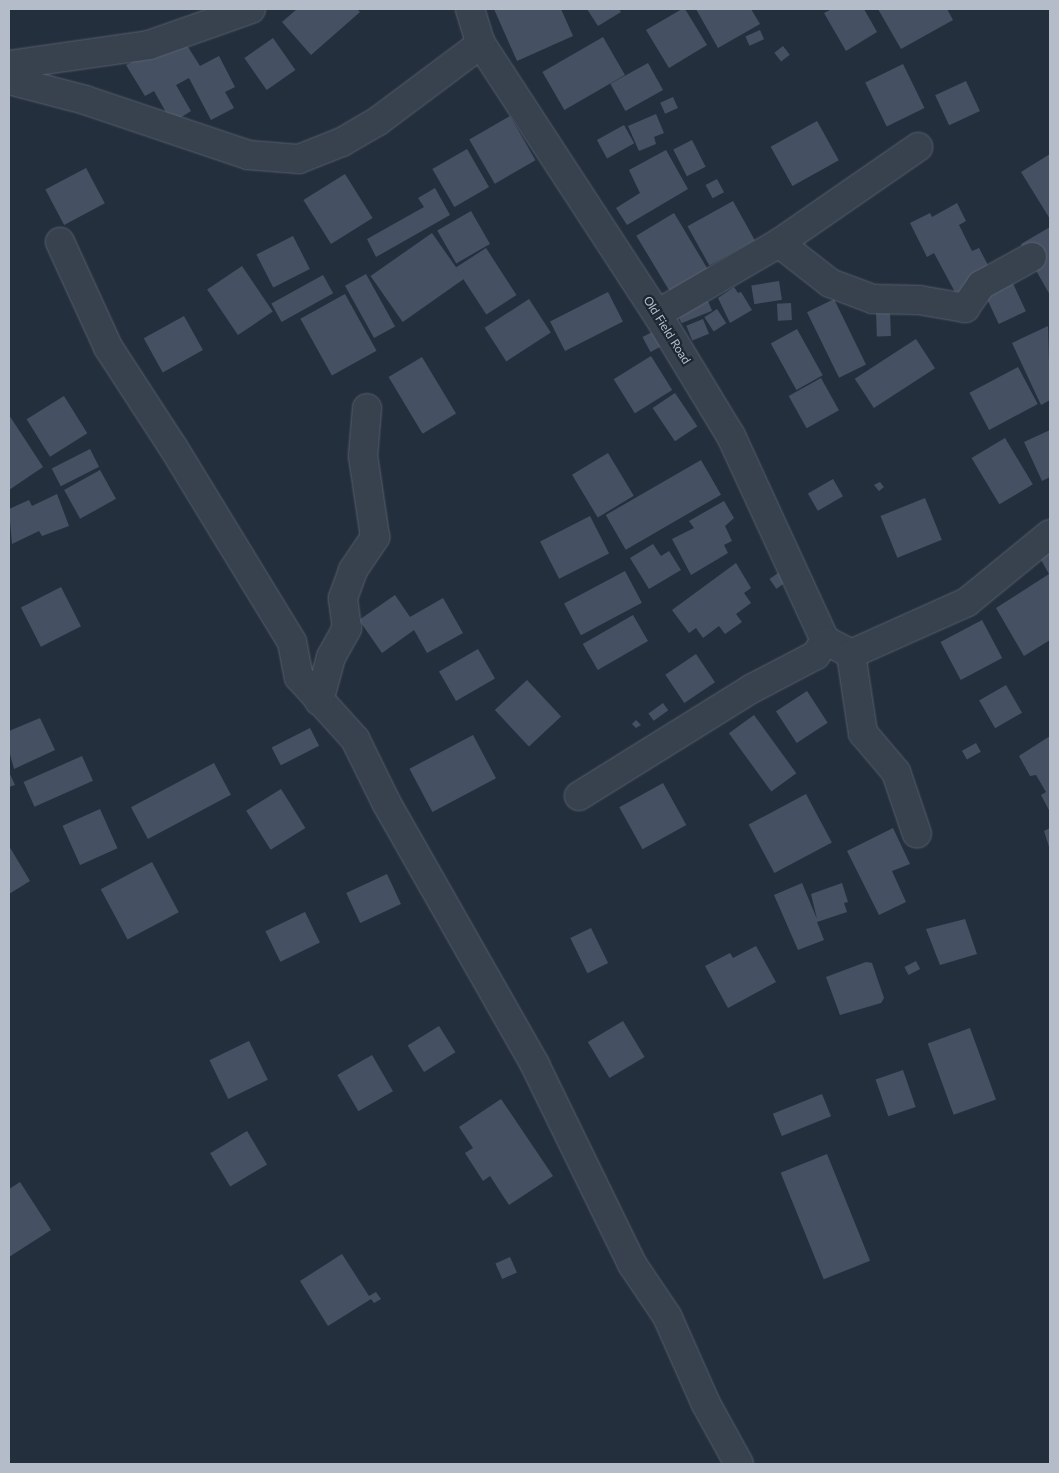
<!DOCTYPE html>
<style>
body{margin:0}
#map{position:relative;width:1059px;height:1473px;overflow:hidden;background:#242f3e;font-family:Lato,sans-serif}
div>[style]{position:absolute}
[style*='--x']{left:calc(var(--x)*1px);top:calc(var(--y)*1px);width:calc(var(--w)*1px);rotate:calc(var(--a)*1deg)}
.building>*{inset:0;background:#455162;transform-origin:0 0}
.roads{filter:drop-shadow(0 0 1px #565f6c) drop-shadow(0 0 1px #565f6c)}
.minor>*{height:28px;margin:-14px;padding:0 14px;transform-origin:14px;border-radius:14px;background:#38414e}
span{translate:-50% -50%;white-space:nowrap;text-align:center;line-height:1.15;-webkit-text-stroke:4.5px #1d2633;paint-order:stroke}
.street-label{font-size:12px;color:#b4bcc9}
.frame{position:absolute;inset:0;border:10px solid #b4bcc9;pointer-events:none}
</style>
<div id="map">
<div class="building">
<div style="clip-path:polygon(297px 9px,357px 9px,360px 12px,311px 55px,282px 22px)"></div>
<div style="clip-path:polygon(494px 9px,561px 9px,573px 36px,517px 61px)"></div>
<div style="clip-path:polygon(587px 9px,619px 9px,621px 12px,598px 26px)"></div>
<div style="clip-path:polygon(682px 9px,685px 9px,707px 45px,669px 68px,646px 30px)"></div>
<div style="clip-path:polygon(696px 9px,751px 9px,760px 24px,718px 48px)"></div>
<div style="clip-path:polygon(832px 9px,864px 9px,877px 32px,846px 51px,824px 13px)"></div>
<div style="clip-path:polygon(878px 9px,947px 9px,953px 20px,901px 49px)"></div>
<div style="left:760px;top:30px;width:10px;height:16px;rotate:66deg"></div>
<div style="left:603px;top:37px;width:44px;height:70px;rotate:60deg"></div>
<div style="left:273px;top:38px;width:39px;height:35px;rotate:55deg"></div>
<div style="clip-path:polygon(183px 39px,200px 66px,219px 56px,235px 87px,225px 92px,234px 108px,211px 120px,189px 78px,176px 85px,191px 111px,172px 123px,154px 91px,145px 96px,126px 65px)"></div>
<div style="left:783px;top:46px;width:11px;height:11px;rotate:52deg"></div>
<div style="left:648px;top:63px;width:31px;height:43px;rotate:61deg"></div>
<div style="left:903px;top:64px;width:49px;height:42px;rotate:64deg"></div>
<div style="left:966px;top:81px;width:33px;height:34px;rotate:65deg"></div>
<div style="left:673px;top:97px;width:12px;height:14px;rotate:66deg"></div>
<div style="clip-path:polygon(656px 114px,664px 133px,654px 137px,656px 144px,639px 151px,628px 126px)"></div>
<div style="left:510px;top:116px;width:51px;height:47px;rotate:60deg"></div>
<div style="left:817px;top:121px;width:45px;height:53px;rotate:61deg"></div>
<div style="left:624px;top:125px;width:21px;height:31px;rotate:61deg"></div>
<div style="left:692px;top:140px;width:30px;height:21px;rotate:63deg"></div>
<div style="left:467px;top:149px;width:44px;height:40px;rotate:60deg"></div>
<div style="clip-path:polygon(666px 150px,688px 189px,627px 225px,616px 208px,640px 193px,629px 170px)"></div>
<div style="clip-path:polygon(1050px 154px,1050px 219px,1021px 172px)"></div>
<div style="left:86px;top:168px;width:40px;height:46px;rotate:62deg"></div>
<div style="left:345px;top:174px;width:52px;height:49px;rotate:58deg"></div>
<div style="left:717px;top:179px;width:15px;height:13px;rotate:62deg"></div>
<div style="clip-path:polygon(435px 188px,450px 215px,376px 257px,367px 239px,424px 207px,418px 198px)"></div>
<div style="left:733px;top:201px;width:45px;height:52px;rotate:61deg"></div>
<div style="clip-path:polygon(957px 203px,966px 221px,959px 225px,972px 251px,979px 248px,989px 267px,978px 283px,956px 294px,934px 253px,927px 257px,910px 223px,930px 213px,932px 217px)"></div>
<div style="left:471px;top:211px;width:38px;height:39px;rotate:60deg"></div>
<div style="left:674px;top:213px;width:68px;height:44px;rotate:59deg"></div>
<div style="clip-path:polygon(1050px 227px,1050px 295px,1021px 244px)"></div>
<div style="left:432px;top:233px;width:56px;height:75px;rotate:55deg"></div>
<div style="left:293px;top:236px;width:37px;height:41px;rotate:63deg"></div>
<div style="left:486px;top:248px;width:56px;height:36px;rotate:57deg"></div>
<div style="left:242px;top:266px;width:55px;height:42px;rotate:56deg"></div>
<div style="left:366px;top:274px;width:60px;height:24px;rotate:61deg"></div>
<div style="left:323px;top:275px;width:21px;height:59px;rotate:61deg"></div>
<div style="left:1009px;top:275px;width:40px;height:30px;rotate:65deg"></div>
<div style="left:779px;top:281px;width:19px;height:28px;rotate:81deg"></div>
<div style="clip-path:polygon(734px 287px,738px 293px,741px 292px,752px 310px,730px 323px,718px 298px)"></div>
<div style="left:608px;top:292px;width:33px;height:65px;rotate:63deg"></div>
<div style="left:345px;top:294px;width:65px;height:51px;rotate:61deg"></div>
<div style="left:706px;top:296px;width:16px;height:33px;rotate:68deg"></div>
<div style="left:529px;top:299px;width:40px;height:53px;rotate:57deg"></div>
<div style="left:834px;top:299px;width:73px;height:30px;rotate:64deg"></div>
<div style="left:791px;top:303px;width:17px;height:14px;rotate:87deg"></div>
<div style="left:717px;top:309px;width:17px;height:15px;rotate:57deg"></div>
<div style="left:890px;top:311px;width:25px;height:14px;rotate:88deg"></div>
<div style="left:184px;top:316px;width:39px;height:46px;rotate:61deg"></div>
<div style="left:703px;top:319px;width:16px;height:18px;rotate:68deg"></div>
<div style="clip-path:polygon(1048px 326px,1050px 400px,1041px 405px,1012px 343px)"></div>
<div style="left:797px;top:329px;width:53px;height:30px;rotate:61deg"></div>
<div style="left:654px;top:331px;width:17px;height:13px;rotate:62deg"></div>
<div style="left:916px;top:339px;width:35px;height:73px;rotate:57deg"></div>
<div style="left:651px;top:356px;width:40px;height:44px;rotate:58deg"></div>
<div style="left:422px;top:357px;width:66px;height:39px;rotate:59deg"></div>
<div style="left:1018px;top:367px;width:42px;height:55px;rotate:62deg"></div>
<div style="left:821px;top:378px;width:37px;height:37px;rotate:61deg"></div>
<div style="left:675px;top:393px;width:40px;height:27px;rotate:56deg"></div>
<div style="left:64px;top:396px;width:44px;height:44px;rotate:58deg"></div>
<div style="clip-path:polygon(9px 415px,43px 467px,9px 490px)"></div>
<div style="clip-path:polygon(1050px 430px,1050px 477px,1042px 481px,1024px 442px)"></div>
<div style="left:1005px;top:438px;width:54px;height:39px;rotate:59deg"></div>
<div style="left:90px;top:449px;width:20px;height:43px;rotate:63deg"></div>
<div style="left:608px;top:453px;width:50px;height:42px;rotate:59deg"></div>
<div style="left:701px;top:460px;width:40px;height:110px;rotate:60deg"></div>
<div style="left:100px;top:470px;width:33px;height:41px;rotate:61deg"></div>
<div style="left:833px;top:479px;width:20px;height:29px;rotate:60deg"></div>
<div style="clip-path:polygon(880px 482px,884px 487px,879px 491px,874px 485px)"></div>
<div style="clip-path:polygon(57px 494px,69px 526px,42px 536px,39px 531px,12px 544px,9px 509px,29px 500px,32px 506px)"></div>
<div style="left:925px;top:498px;width:45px;height:48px;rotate:68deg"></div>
<div style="clip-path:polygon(724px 501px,734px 518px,725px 526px,732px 541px,724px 545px,728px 553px,691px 575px,672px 539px,694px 528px,689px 521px)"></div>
<div style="left:590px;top:516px;width:42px;height:56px;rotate:63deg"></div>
<div style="clip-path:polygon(653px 544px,661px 556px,669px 551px,681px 570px,649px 589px,630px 558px)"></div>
<div style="clip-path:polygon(1050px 546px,1050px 640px,1024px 656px,996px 608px,1049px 574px,1037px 553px)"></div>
<div style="clip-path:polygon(736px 563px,751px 588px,744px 593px,751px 603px,736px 614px,742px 622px,725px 634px,719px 626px,703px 638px,696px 628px,689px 633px,672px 610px)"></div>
<div style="left:625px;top:571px;width:36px;height:69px;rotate:62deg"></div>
<div style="left:781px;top:571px;width:12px;height:14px;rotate:55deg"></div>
<div style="left:61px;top:587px;width:44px;height:45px;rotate:63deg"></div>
<div style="clip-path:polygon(395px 595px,410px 617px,443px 598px,463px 633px,427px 653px,414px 630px,382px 653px,359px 620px)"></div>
<div style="left:633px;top:615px;width:30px;height:58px;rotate:60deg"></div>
<div style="left:982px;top:620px;width:43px;height:47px;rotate:62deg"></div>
<div style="left:478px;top:649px;width:34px;height:45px;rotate:60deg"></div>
<div style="left:696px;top:654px;width:34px;height:37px;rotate:56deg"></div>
<div style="left:527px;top:680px;width:50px;height:44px;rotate:47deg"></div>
<div style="left:1006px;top:685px;width:32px;height:31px;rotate:60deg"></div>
<div style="left:807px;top:691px;width:38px;height:37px;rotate:57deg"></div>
<div style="left:663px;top:703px;width:9px;height:18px;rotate:54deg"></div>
<div style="left:754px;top:715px;width:72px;height:31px;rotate:54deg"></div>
<div style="clip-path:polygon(40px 718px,55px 750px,14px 769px,9px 750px,9px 731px)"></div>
<div style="clip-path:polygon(636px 720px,641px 725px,636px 728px,632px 724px)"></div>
<div style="left:310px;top:728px;width:20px;height:43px;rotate:63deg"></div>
<div style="left:473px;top:735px;width:49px;height:72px;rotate:62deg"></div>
<div style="clip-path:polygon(1050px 736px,1050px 812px,1041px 795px,1046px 792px,1036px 775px,1030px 776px,1019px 756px)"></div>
<div style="left:976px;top:743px;width:10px;height:16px;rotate:61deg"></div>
<div style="left:82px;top:756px;width:27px;height:64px;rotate:66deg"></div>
<div style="left:214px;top:763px;width:36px;height:94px;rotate:62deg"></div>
<div style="clip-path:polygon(9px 772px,15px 785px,9px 787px)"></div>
<div style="left:663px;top:783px;width:48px;height:50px;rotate:61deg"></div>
<div style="left:281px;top:789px;width:46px;height:41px;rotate:58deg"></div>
<div style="left:806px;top:794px;width:55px;height:65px;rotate:62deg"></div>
<div style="left:100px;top:809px;width:43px;height:41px;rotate:66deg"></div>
<div style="clip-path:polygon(893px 828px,910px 864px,892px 871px,906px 902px,879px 915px,847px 851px)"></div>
<div style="clip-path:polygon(1050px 828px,1050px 850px,1044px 831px)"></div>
<div style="clip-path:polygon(9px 846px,30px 881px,9px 894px)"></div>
<div style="left:152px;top:862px;width:57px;height:58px;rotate:62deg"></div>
<div style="left:387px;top:874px;width:33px;height:45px;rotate:65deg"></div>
<div style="clip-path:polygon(802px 883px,817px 919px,811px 894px,842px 883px,848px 902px,844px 903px,847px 912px,817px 922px,824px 940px,798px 950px,774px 895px)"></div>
<div style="left:305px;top:912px;width:34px;height:44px;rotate:64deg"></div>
<div style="clip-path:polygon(965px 919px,977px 954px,940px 965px,926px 929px)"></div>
<div style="left:591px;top:928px;width:39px;height:23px;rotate:64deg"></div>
<div style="clip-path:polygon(756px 946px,776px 982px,728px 1008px,705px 966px,730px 953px,733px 958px)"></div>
<div style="left:916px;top:961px;width:9px;height:13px;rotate:63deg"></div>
<div style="clip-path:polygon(866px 962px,872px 963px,884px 998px,881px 1003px,840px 1015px,826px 977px)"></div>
<div style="left:623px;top:1021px;width:42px;height:41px;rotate:59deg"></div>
<div style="left:439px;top:1026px;width:31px;height:37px;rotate:58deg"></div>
<div style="left:970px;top:1028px;width:76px;height:45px;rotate:70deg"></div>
<div style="left:249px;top:1041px;width:43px;height:44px;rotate:64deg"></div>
<div style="left:372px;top:1055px;width:42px;height:40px;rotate:60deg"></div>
<div style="left:903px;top:1070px;width:39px;height:29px;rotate:71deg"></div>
<div style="left:822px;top:1094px;width:24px;height:53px;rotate:68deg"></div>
<div style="clip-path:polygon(501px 1099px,553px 1176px,509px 1205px,490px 1176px,483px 1181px,465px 1153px,473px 1148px,459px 1127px)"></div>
<div style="left:247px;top:1131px;width:39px;height:43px;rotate:59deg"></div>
<div style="left:827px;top:1154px;width:115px;height:50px;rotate:68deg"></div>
<div style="clip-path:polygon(20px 1182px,51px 1230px,9px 1257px,9px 1189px)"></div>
<div style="clip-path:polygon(342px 1254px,369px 1296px,376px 1292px,381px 1299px,374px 1303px,371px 1299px,328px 1326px,300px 1281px)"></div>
<div style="left:510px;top:1257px;width:17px;height:16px;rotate:66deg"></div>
</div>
<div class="roads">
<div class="minor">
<div style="--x:470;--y:9;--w:37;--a:73"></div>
<div style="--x:481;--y:44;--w:322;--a:56.9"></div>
<div style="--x:657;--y:314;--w:143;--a:58.8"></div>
<div style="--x:731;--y:436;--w:225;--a:65.3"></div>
<div style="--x:825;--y:640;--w:30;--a:28"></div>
<div style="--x:9;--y:65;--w:141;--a:-8.1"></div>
<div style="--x:149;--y:45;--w:108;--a:-19.4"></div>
<div style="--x:9;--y:80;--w:79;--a:14.7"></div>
<div style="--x:85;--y:100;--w:172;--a:18.6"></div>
<div style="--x:248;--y:155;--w:51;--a:4.5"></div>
<div style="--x:299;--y:159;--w:46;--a:-21.6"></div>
<div style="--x:342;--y:142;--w:42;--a:-30.3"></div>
<div style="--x:378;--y:121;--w:129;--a:-36.8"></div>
<div style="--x:60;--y:242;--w:115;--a:65.4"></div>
<div style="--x:108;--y:347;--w:119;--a:57"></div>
<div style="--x:173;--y:447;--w:228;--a:58.6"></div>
<div style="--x:292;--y:642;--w:36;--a:79"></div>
<div style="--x:299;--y:677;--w:84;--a:47.9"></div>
<div style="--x:355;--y:739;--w:72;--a:63.8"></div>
<div style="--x:387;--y:804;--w:300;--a:60.4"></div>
<div style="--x:535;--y:1065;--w:221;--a:64"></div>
<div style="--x:632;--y:1264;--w:63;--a:56.1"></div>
<div style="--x:667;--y:1316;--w:96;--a:66.1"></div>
<div style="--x:706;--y:1404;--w:68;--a:61.2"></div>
<div style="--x:779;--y:243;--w:169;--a:-34.6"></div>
<div style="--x:657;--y:314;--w:141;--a:-30.2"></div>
<div style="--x:779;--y:243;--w:65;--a:38.1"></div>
<div style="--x:830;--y:283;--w:46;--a:20.4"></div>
<div style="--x:873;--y:299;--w:46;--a:1.2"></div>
<div style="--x:919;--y:300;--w:47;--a:9.9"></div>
<div style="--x:965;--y:308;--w:28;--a:-55"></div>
<div style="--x:981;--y:285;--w:58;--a:-28.8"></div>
<div style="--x:851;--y:654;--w:127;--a:-24.1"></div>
<div style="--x:967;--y:602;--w:107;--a:-39.3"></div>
<div style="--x:851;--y:654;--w:80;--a:81.4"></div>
<div style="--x:863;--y:733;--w:51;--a:49.8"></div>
<div style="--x:896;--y:772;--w:65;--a:71.3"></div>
<div style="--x:319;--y:701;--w:46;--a:-74.7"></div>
<div style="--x:331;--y:657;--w:33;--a:-61"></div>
<div style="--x:347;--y:628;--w:30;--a:-98"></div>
<div style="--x:343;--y:598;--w:30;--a:-70"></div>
<div style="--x:353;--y:570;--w:40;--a:-56"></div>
<div style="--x:375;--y:537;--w:82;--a:-98.4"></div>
<div style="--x:363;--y:456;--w:48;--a:-85.2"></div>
<div style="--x:579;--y:796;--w:203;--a:-31.9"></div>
<div style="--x:751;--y:689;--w:73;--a:-27.6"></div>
<div style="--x:816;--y:655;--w:17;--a:-59"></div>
</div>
</div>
<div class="street-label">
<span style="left:667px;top:330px;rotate:58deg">Old Field Road</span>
</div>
<div class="frame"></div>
</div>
